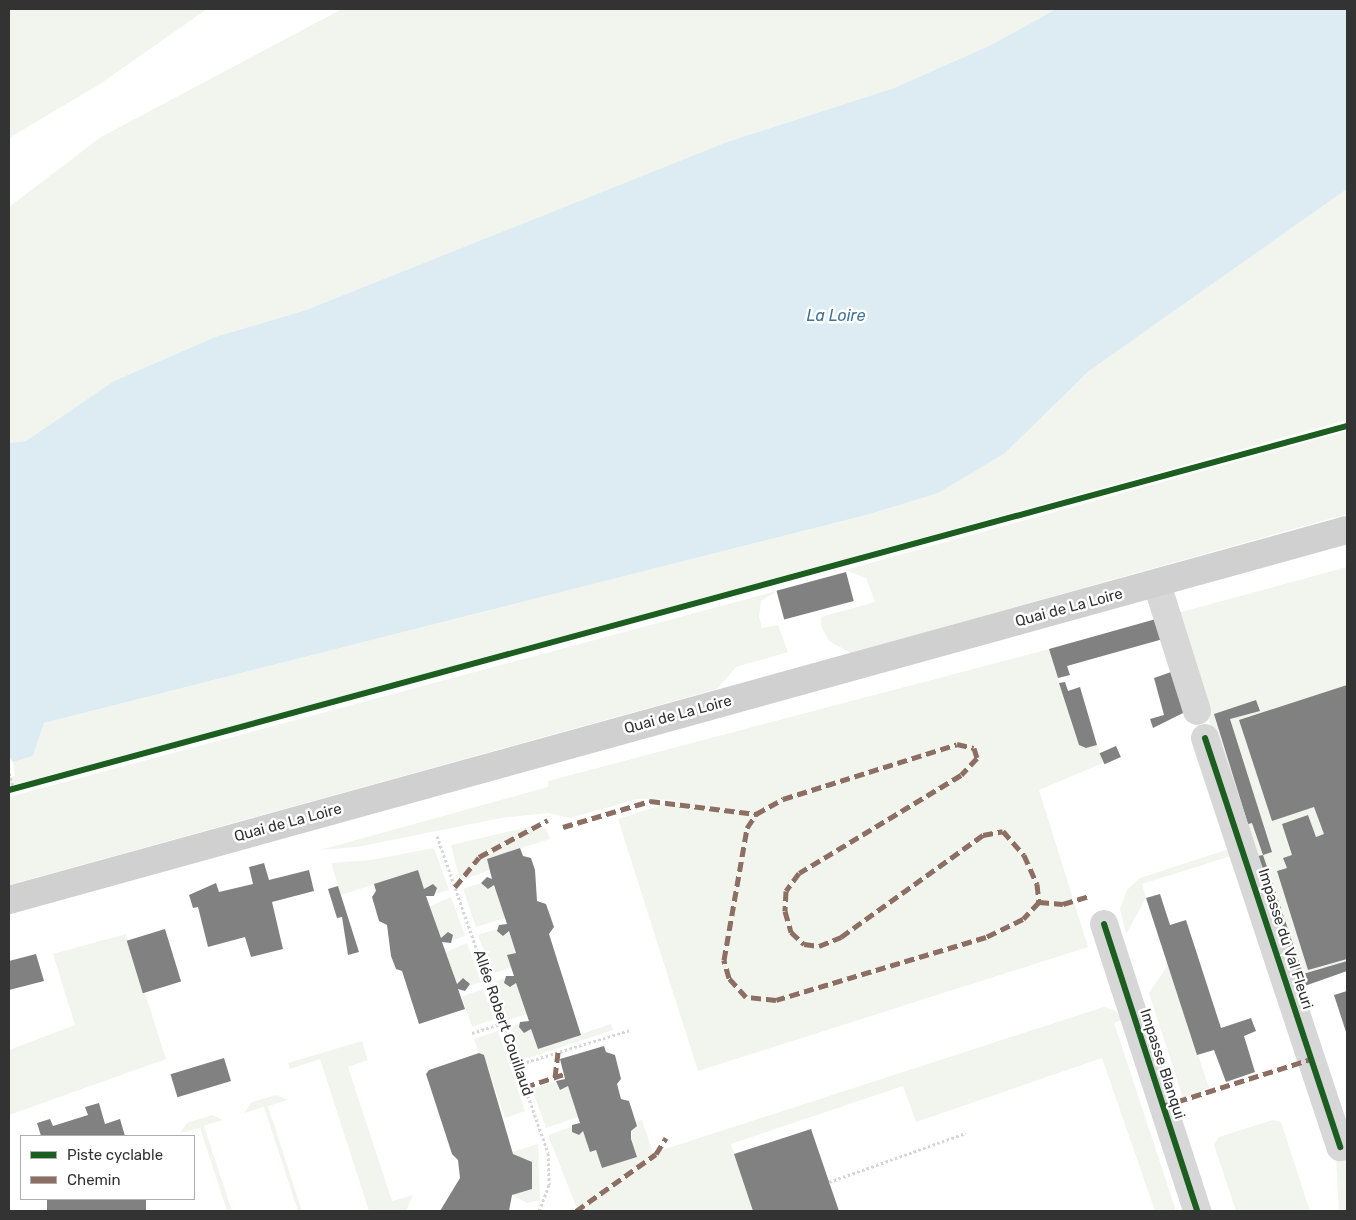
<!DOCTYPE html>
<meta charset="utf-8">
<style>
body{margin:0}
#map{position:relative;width:1356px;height:1220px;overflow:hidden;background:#fff;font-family:Rubik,sans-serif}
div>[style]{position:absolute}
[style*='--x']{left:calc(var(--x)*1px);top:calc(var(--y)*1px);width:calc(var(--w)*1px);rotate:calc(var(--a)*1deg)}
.green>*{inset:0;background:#f1f5ed;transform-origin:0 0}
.water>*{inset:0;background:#ddebf3}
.building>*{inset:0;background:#818181;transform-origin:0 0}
.path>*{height:3px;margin-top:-1.5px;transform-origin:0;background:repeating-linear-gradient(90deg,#d6d6d6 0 2.5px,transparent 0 5px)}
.street>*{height:28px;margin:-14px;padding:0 14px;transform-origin:14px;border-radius:14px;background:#d7d7d7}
.secondary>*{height:28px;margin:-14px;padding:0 14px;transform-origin:14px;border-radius:14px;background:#d0d0d0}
.quiet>*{height:5px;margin-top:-2.5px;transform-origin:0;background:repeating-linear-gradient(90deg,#8d6e63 0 10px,transparent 0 15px)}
.cycleway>*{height:6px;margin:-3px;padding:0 3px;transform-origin:3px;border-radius:3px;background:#1b5e20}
span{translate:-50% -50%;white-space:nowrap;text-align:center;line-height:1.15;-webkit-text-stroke:5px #fff;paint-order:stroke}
.street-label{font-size:15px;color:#333}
.water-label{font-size:16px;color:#3f7597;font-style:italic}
.frame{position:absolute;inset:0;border:10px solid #333;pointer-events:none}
.legend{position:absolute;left:20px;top:1135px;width:175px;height:65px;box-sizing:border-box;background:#fff;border:1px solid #adadad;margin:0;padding:6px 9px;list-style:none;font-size:15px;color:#333}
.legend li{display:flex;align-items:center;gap:10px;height:25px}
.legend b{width:25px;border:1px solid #adadad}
</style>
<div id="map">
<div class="green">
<div style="clip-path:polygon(9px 9px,207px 9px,100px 84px,9px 138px)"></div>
<div style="clip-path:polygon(342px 9px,1056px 9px,991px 45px,894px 88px,727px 142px,306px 310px,215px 337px,114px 381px,26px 441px,9px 443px,9px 207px,101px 137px)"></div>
<div style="clip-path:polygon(1347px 189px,1347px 420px,408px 680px,9px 786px,9px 777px,15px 776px,13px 762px,33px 756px,44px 723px,866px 515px,1005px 453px,1089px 371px)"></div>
<div style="clip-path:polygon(1347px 431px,1347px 514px,851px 653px,829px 641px,821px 626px,821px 617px,875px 602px,866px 578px,845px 570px)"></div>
<div style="clip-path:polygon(1347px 567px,1347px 971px,1296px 989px,1174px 614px)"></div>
<div style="clip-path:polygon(777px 591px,761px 601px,759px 617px,762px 628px,778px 625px,788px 652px,736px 667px,717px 689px,9px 885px,9px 797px)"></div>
<div style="clip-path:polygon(1049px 649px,1079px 745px,1087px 748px,1097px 745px,1103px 763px,1039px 790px,1088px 947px,698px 1071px,618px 819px,677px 800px,638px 799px,570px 818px,548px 813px,501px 818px,357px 847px,320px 850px,548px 787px,548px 781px)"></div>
<div style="clip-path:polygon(533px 826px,546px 829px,550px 839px,487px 859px,490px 870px,460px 881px,451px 845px)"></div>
<div style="clip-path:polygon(434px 848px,449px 890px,436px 894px,433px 884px,424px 889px,418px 870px,341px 895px,331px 863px,371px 860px)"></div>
<div style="clip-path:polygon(1229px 849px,1234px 855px,1142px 884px,1146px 898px,1126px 934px,1120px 909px,1127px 890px,1140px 878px)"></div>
<div style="clip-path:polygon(481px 883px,488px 889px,494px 885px,505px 918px,476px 927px,463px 889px)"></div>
<div style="clip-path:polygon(451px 897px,465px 936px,453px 940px,448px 932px,441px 938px,430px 906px)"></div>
<div style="clip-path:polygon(497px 929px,503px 936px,509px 931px,516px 953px,508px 955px,512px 967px,492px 974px,478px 935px)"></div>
<div style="clip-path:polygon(126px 934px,166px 1059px,9px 1115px,9px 1050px,75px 1025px,53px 954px)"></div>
<div style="clip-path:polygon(467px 943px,481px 982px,470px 986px,465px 978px,457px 984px,446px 952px)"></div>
<div style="clip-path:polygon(1168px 965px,1209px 1088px,1183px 1098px,1149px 993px)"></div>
<div style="clip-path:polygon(505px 978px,508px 986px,516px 983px,527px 1014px,508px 1020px,494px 982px)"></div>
<div style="left:483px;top:989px;width:32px;height:23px;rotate:70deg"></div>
<div style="clip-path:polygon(1104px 1007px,1116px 1011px,1123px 1019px,1114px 1023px,1176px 1211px,1155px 1211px,1102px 1058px,916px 1122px,903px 1086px,731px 1144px,753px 1211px,578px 1211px,548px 1135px,571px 1127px,576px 1135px,583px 1131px,590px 1152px,596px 1150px,602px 1168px,637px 1157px,631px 1139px,635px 1121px,642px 1120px,653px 1153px)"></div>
<div style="clip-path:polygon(520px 1024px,524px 1033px,531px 1029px,538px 1049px,611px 1024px,613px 1030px,522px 1060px,510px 1027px)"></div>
<div style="clip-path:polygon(498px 1031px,525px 1111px,505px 1118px,484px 1056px,479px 1053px,474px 1039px)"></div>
<div style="clip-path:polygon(362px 1041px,368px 1060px,348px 1067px,392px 1201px,413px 1195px,406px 1211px,369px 1211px,320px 1059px,290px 1069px,288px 1063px)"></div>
<div style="clip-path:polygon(557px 1081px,560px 1090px,568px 1086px,578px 1117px,546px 1128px,532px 1089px)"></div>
<div style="clip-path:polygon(276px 1095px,288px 1100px,268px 1106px,302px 1211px,298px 1211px,264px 1107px,244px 1113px,252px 1102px)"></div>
<div style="clip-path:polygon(212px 1115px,223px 1120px,204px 1126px,232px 1211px,227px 1211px,200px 1128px,180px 1133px,187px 1123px)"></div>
<div style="clip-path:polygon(1273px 1120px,1281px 1122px,1310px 1211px,1236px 1211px,1214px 1145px,1219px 1137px)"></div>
<div style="clip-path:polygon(538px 1144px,540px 1200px,527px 1203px,512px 1195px,532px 1189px,512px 1152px)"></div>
<div style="clip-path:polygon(1347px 1154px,1347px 1211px,1339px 1211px,1336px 1157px)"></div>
</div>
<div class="water">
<div style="clip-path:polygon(1056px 9px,1347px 9px,1347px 189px,1089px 371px,1005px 453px,938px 493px,866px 515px,44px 723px,33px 756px,13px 762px,9px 757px,9px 443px,26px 441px,114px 381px,215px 337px,306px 310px,727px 142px,894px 88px,991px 45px)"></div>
</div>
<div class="building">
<div style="left:846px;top:572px;width:30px;height:72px;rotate:75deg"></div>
<div style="clip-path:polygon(1156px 619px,1163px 639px,1067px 666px,1070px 675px,1058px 678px,1049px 649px)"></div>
<div style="clip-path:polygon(1171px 672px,1185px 712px,1153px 728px,1150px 719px,1164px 715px,1154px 678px)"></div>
<div style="clip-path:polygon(1065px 682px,1068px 691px,1080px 687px,1097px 745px,1086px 748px,1079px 745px,1059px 683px)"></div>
<div style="clip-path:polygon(1347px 685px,1347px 959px,1308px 970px,1277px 871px,1287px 868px,1283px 858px,1292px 855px,1282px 824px,1308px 815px,1316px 837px,1324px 834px,1314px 807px,1272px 821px,1239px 720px)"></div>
<div style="clip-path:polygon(evenodd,1256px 700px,1260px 711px,1230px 719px,1272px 852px,1263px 855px,1303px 974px,1347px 961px,1347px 971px,1296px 989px,1243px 825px,1248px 824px,1214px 714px,1256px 700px,1252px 823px,1263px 855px,1258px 856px,1248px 824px,1252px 823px)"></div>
<div style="left:1116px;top:746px;width:12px;height:18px;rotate:66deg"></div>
<div style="clip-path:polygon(520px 848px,523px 856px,531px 858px,535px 870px,537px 901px,546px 904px,554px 927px,549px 934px,581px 1035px,538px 1049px,531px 1029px,524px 1033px,519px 1027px,520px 1022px,529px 1021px,516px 983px,510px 987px,504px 983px,506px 976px,514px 976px,507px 955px,516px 953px,509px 931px,503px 936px,497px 931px,499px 925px,507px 924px,494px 885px,488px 889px,481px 883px,487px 877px,492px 879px,487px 859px)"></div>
<div style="clip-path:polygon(264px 863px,269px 880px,309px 870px,314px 891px,272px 902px,283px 949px,251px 957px,245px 937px,208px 947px,198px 907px,193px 908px,189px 895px,216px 883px,219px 892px,253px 884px,249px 867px)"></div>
<div style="clip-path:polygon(418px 870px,424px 889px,433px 884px,437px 888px,434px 896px,426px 896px,441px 938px,448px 932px,453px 935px,451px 943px,442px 942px,457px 984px,463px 978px,470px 984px,465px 991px,458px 989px,465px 1009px,419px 1024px,402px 971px,396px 969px,391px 956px,387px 925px,379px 921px,372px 897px,376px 891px,374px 884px)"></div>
<div style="clip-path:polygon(338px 886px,359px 952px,348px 955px,342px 917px,337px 918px,328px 889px)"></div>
<div style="clip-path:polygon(1160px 894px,1170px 925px,1186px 920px,1221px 1028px,1251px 1018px,1256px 1031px,1244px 1036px,1255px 1072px,1226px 1082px,1214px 1050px,1197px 1055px,1146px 898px)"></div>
<div style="left:165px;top:929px;width:55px;height:40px;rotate:73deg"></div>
<div style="clip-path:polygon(36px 954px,44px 981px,9px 990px,9px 961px)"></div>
<div style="clip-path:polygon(1347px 991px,1347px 1035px,1334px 995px)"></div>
<div style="clip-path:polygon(604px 1046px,606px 1052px,615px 1055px,621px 1079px,617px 1084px,621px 1099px,629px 1101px,637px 1126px,631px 1131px,631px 1139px,637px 1157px,602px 1168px,596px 1150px,590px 1152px,583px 1131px,579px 1135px,572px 1132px,572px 1125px,580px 1123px,578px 1117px,568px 1086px,560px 1090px,556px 1081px,565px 1079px,560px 1059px)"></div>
<div style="clip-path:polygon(479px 1053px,484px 1055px,513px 1154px,532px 1162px,532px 1189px,512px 1195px,509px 1211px,440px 1211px,460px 1178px,458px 1160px,452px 1154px,426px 1074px,429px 1070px)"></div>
<div style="left:224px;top:1058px;width:24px;height:56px;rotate:73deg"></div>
<div style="clip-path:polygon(99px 1103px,105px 1124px,120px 1119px,125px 1136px,41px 1136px,37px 1123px,50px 1119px,53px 1126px,88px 1115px,85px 1107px)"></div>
<div style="clip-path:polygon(811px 1129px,839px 1211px,753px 1211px,734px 1154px)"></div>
<div style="left:47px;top:1199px;width:99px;height:13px"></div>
</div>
<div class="path">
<div style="--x:9;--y:773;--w:17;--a:73"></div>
<div style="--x:437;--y:836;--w:336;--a:70.7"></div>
<div style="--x:548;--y:1153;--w:32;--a:88"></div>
<div style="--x:549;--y:1185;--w:28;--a:111"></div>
<div style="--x:472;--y:1033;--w:33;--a:-18"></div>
<div style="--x:517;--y:1065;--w:118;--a:-17.2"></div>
<div style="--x:829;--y:1182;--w:145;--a:-19.7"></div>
</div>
<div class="street">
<div style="--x:1157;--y:584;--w:133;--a:72.5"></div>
<div style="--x:1205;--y:738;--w:431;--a:71.7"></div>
<div style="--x:1104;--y:924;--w:302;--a:72"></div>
</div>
<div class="secondary">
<div style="--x:9;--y:900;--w:1388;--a:-15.46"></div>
</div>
<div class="quiet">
<div style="--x:957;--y:744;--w:17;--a:13"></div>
<div style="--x:974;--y:748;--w:10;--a:73"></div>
<div style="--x:977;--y:758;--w:23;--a:133"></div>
<div style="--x:961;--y:775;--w:189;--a:148.8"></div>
<div style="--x:799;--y:873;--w:22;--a:126"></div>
<div style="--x:786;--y:891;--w:20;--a:93"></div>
<div style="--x:785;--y:911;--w:22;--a:74"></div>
<div style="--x:791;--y:932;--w:18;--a:43"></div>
<div style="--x:804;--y:944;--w:15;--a:8"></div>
<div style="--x:819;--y:946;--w:24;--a:-22"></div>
<div style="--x:841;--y:937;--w:175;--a:-35.7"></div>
<div style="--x:983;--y:835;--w:20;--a:-11"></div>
<div style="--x:1003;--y:831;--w:32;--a:49"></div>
<div style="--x:1024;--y:855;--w:32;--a:66"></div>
<div style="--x:1037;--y:884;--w:18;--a:84"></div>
<div style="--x:1039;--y:902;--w:23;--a:133"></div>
<div style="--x:1023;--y:919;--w:41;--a:154.1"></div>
<div style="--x:986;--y:937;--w:219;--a:163.3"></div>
<div style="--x:776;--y:1000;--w:30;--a:-174"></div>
<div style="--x:746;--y:997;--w:25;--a:-132"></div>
<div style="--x:729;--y:978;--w:19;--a:-106"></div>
<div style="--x:724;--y:960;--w:134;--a:-80.1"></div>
<div style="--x:747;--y:828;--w:17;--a:-57"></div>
<div style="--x:756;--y:814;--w:31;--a:-29"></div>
<div style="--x:783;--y:799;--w:182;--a:-17.5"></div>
<div style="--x:563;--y:827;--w:91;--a:-16.6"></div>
<div style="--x:650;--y:801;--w:107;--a:7"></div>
<div style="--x:455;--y:887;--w:38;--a:-51"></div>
<div style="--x:479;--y:857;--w:78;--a:-28.2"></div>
<div style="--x:1039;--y:902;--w:24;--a:5"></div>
<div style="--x:1063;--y:904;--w:27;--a:-17"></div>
<div style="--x:555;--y:1077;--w:25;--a:-83"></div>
<div style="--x:525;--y:1087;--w:41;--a:-18.4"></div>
<div style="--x:1163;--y:1106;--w:155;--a:-17.6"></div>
<div style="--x:576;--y:1211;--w:98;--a:-35.5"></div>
<div style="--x:656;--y:1154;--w:19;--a:-58"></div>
</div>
<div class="cycleway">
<div style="--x:1205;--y:738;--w:431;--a:71.7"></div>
<div style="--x:9;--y:790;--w:1387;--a:-15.22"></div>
<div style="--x:1104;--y:924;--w:302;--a:72"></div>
</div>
<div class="street-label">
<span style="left:1069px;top:608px;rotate:-15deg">Quai de La Loire</span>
<span style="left:678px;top:715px;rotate:-15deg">Quai de La Loire</span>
<span style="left:288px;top:823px;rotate:-15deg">Quai de La Loire</span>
<span style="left:1285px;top:939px;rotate:72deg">Impasse du Val Fleuri</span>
<span style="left:503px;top:1023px;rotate:71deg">Allée Robert Couillaud</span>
<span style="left:1162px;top:1064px;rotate:72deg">Impasse Blanqui</span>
</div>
<div class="water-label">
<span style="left:836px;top:316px">La Loire</span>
</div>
<div class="frame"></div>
<ul class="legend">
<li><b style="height:6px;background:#1b5e20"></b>Piste cyclable</li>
<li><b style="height:6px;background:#8d6e63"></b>Chemin</li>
</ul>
</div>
